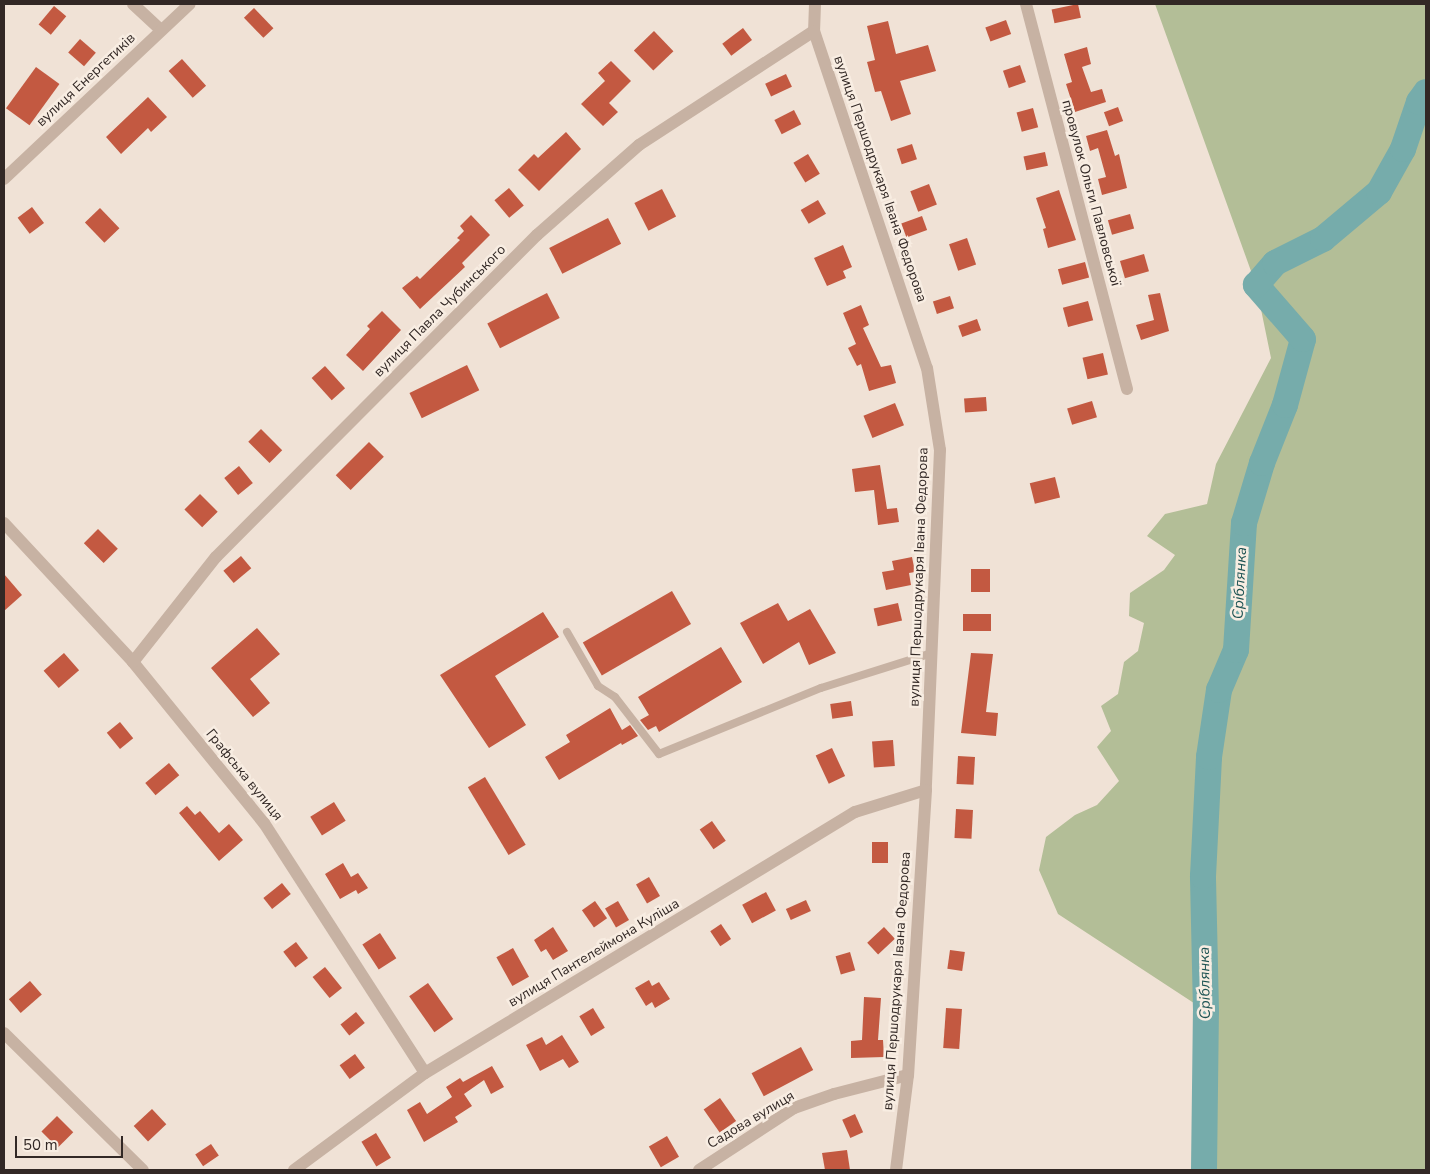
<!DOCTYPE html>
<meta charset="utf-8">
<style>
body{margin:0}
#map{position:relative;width:1430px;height:1174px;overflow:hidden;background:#f0e2d6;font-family:"Nunito Sans",sans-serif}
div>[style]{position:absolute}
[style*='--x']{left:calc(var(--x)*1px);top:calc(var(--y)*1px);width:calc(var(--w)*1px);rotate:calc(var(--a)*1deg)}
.green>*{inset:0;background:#b3be97}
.river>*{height:26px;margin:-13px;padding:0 13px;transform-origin:13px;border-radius:13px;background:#76acab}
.building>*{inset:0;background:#c35941;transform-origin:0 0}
.service>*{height:8px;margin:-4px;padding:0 4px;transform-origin:4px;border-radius:4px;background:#c7b2a3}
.minor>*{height:12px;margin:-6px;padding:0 6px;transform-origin:6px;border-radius:6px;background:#c7b2a3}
.tertiary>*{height:12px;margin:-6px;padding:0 6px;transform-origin:6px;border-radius:6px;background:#c7b2a3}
span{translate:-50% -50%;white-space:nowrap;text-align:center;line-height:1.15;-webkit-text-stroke:5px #f8ede2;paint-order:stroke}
.street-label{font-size:14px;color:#322825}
.water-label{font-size:15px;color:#1c5252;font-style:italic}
.frame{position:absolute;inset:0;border:5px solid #322825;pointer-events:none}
.scale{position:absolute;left:15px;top:1136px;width:108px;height:22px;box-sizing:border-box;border:2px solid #322825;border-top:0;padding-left:6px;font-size:15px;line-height:18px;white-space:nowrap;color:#322825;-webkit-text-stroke:4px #f8ede2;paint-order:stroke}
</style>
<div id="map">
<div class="green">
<div style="clip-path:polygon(1155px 4px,1426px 4px,1426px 1170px,1204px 1170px,1206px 1011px,1058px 914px,1039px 870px,1046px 837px,1075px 815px,1097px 805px,1119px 781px,1097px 747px,1111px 731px,1101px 706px,1118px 694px,1124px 662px,1138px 651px,1144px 623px,1129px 616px,1130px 593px,1164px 570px,1175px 555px,1147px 536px,1165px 514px,1207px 504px,1216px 464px,1271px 358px,1256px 285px)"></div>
</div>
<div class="river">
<div style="--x:1204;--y:1170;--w:159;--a:-89.3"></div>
<div style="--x:1206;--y:1011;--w:135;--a:-91.3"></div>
<div style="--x:1203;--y:876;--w:119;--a:-87.1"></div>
<div style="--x:1209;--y:757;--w:68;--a:-81.5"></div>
<div style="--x:1219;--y:690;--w:43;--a:-67"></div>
<div style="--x:1236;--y:650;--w:127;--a:-86.4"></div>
<div style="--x:1244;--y:523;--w:63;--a:-73.3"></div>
<div style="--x:1262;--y:463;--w:62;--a:-68.4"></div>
<div style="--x:1285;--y:405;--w:68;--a:-74.7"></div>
<div style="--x:1303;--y:339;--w:72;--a:-131"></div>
<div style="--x:1256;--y:285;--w:29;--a:-49"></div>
<div style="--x:1275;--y:263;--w:54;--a:-26.6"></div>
<div style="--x:1323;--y:239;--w:73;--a:-40"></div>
<div style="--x:1379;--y:192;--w:49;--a:-60.8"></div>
<div style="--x:1403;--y:149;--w:50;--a:-71.2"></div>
<div style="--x:1419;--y:102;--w:12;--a:-55"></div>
</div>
<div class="building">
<div style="left:1078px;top:4px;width:14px;height:27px;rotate:78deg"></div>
<div style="left:54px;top:6px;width:16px;height:24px;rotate:40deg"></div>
<div style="left:254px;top:8px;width:28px;height:14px;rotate:46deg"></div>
<div style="left:1006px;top:20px;width:15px;height:22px;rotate:70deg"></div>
<div style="clip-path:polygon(888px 21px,896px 54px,928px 45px,936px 71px,900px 81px,911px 114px,891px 121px,881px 91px,875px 92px,867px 62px,875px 60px,867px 26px)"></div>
<div style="left:743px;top:28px;width:15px;height:26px;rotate:53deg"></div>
<div style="left:654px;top:31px;width:28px;height:28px;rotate:46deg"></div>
<div style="left:80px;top:39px;width:21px;height:18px;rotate:41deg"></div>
<div style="clip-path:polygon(1087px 47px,1091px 64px,1082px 67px,1091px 92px,1102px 89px,1106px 102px,1075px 112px,1066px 84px,1072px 82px,1064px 54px)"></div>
<div style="left:182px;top:59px;width:36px;height:18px;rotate:48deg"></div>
<div style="clip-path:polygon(611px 61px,631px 81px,609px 103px,618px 112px,603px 126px,581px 104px,605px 81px,598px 73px)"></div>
<div style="left:1020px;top:65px;width:18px;height:18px;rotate:71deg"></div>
<div style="left:36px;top:67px;width:29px;height:51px;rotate:36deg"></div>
<div style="left:786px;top:74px;width:14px;height:23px;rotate:65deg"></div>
<div style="clip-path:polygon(148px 97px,167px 117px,151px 132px,148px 128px,121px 154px,106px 137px)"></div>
<div style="left:1118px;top:107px;width:15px;height:15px;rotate:70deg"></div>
<div style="left:1033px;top:108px;width:20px;height:17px;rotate:75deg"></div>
<div style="left:794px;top:110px;width:16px;height:22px;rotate:63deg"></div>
<div style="clip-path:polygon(1107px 130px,1115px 156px,1119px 154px,1127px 188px,1102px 195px,1098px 179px,1106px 177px,1098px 148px,1090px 151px,1086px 136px)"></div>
<div style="clip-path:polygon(566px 132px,581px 149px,539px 191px,518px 170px,534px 154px,538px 158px)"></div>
<div style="left:912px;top:144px;width:16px;height:16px;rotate:72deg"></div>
<div style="left:1045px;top:152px;width:14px;height:22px;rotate:78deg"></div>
<div style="left:808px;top:154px;width:23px;height:17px;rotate:59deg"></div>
<div style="left:929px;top:184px;width:22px;height:20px;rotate:69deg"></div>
<div style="left:509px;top:188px;width:23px;height:19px;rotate:50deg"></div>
<div style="left:662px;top:189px;width:31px;height:31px;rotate:63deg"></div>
<div style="clip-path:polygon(1059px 190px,1076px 240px,1048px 248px,1043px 229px,1046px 228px,1036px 198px)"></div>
<div style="left:818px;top:200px;width:16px;height:20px;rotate:60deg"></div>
<div style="left:32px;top:207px;width:20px;height:18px;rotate:53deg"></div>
<div style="left:100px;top:208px;width:28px;height:21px;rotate:46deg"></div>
<div style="left:1130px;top:214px;width:15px;height:23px;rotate:74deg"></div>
<div style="clip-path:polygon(471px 215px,490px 235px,462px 263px,465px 267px,420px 309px,402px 288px,417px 276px,420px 279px,460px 240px,457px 238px,464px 231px,460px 226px)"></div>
<div style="left:922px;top:216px;width:15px;height:22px;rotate:70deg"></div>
<div style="left:608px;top:218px;width:29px;height:66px;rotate:63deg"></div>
<div style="left:967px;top:238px;width:28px;height:19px;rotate:71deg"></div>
<div style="clip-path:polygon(843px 245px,852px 267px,843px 271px,846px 278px,827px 286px,814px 258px)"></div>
<div style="left:1144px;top:254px;width:18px;height:25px;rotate:74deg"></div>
<div style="left:1085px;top:262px;width:16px;height:28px;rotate:75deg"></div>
<div style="left:547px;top:293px;width:28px;height:67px;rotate:63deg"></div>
<div style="clip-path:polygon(1160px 293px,1169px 331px,1141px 340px,1136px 325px,1154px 320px,1148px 295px)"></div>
<div style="left:950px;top:296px;width:13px;height:18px;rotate:72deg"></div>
<div style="left:1088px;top:301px;width:20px;height:26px;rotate:75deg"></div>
<div style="clip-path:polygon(861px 305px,869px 325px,863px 328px,881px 367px,891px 365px,896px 383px,869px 391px,861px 364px,857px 366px,848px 348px,856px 344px,843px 313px)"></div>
<div style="clip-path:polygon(382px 311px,401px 330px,363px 371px,346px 355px,370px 329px,367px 326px)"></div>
<div style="left:977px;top:319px;width:12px;height:20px;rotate:70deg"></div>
<div style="left:1103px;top:353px;width:22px;height:21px;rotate:77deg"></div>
<div style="left:467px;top:365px;width:28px;height:64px;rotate:64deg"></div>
<div style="left:325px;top:366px;width:30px;height:18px;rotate:48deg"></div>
<div style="left:986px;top:397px;width:14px;height:22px;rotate:86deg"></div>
<div style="left:1092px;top:401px;width:17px;height:26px;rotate:73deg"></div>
<div style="left:895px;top:403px;width:24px;height:34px;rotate:68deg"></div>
<div style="left:261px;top:429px;width:30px;height:18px;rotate:45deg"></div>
<div style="left:369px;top:442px;width:21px;height:47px;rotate:45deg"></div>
<div style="clip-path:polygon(880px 465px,887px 509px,897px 508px,899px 522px,878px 525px,874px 490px,855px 492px,852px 469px)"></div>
<div style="left:239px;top:466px;width:22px;height:19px;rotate:51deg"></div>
<div style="left:1055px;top:477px;width:21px;height:26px;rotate:76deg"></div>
<div style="left:200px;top:494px;width:25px;height:22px;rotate:45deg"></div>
<div style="left:98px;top:529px;width:28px;height:20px;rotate:45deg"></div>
<div style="left:241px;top:556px;width:16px;height:23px;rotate:50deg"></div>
<div style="clip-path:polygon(912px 557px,915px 572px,909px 573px,911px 585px,886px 590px,882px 572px,894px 570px,892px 561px)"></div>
<div style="left:971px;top:569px;width:19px;height:23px"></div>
<div style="clip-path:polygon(4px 574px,22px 595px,4px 611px)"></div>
<div style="left:672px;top:591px;width:38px;height:103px;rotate:60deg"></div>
<div style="clip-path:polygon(778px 603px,788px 621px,810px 609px,836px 653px,809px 665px,799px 642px,763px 664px,740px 623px)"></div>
<div style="left:898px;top:603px;width:18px;height:25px;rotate:77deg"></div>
<div style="clip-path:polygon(543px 612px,559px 637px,495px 676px,526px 725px,489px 748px,440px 675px)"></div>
<div style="left:963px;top:614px;width:28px;height:17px"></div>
<div style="clip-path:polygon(257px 628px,280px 654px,250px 679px,270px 703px,253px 717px,211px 668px)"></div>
<div style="clip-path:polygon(721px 647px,742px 682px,659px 732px,656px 726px,648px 730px,640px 720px,649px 715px,638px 697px)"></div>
<div style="left:64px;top:653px;width:23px;height:27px;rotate:49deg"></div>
<div style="clip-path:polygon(971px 653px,993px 654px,986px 712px,998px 713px,996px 736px,961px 733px)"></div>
<div style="left:851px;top:701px;width:15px;height:21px;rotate:82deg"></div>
<div style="clip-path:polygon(610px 708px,622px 730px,630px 725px,638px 736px,622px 745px,621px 743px,559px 780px,545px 757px,570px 742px,566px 735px)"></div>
<div style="left:120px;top:722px;width:21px;height:17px;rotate:51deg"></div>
<div style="left:893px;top:740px;width:26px;height:21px;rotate:86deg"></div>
<div style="left:832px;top:748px;width:31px;height:18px;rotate:65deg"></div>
<div style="left:958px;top:756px;width:17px;height:28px;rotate:3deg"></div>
<div style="left:169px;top:763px;width:16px;height:31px;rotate:50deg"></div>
<div style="left:485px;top:777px;width:79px;height:20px;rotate:59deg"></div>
<div style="left:334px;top:802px;width:22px;height:28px;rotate:58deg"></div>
<div style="clip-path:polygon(187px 806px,195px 815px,200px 811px,219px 833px,229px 824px,243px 840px,219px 861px,179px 813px)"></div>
<div style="left:956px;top:809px;width:17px;height:29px;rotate:3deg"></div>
<div style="left:712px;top:821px;width:24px;height:15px;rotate:55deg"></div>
<div style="left:872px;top:842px;width:16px;height:21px"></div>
<div style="clip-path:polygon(343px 863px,351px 877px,358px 873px,368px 888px,358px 894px,356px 890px,340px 899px,325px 874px)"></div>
<div style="left:649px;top:877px;width:22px;height:15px;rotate:60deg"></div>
<div style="left:282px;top:883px;width:14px;height:24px;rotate:51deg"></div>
<div style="left:766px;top:892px;width:21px;height:27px;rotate:62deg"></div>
<div style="left:806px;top:900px;width:12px;height:22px;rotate:66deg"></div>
<div style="left:595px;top:901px;width:21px;height:16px;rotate:55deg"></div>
<div style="left:618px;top:901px;width:22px;height:15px;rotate:60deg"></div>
<div style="left:721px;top:924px;width:18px;height:13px;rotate:56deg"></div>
<div style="clip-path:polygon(553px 927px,568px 951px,553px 960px,546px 949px,541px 952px,534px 940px)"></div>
<div style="left:884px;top:927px;width:16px;height:23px;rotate:47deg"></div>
<div style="left:380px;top:933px;width:30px;height:21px;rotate:57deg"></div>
<div style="left:296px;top:942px;width:20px;height:16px;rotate:53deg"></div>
<div style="left:513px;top:948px;width:33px;height:19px;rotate:61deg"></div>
<div style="left:950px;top:950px;width:15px;height:19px;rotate:8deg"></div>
<div style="left:850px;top:952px;width:19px;height:15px;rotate:74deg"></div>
<div style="left:325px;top:967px;width:27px;height:16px;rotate:51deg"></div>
<div style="clip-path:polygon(649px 980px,652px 986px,659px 982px,670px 999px,655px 1008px,652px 1002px,646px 1006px,635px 988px)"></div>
<div style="left:30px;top:981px;width:18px;height:28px;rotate:49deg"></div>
<div style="left:428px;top:983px;width:44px;height:23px;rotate:55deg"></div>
<div style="clip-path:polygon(864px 997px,881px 998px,878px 1040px,883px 1040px,884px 1057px,851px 1058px,851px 1041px,862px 1040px)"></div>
<div style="left:593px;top:1008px;width:23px;height:16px;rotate:59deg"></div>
<div style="left:946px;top:1008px;width:16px;height:40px;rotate:4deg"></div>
<div style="left:356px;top:1012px;width:14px;height:20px;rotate:51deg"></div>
<div style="clip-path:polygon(562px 1035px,579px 1062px,569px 1068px,563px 1059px,540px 1071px,526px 1045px,542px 1037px,546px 1045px)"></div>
<div style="left:801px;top:1047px;width:26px;height:56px;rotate:62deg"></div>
<div style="left:355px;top:1054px;width:17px;height:19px;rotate:54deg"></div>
<div style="clip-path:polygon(492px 1066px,504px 1087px,491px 1094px,484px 1080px,464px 1094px,472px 1106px,455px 1117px,458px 1122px,424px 1142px,407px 1110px,420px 1102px,427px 1114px,452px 1097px,446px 1087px,460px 1078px,463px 1082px)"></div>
<div style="left:720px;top:1098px;width:28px;height:20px;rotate:55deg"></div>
<div style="left:152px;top:1109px;width:21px;height:25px;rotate:47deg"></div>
<div style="left:855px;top:1114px;width:20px;height:14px;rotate:66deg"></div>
<div style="left:57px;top:1116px;width:23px;height:22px;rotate:45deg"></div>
<div style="left:376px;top:1133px;width:29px;height:17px;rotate:59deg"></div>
<div style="left:667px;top:1136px;width:24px;height:21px;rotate:60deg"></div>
<div style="left:211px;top:1144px;width:14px;height:19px;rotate:56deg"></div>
<div style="clip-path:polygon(847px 1150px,850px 1170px,825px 1170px,822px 1153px)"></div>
</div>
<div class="service">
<div style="--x:567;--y:632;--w:62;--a:60.1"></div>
<div style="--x:598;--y:686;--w:20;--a:33"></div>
<div style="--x:615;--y:697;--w:72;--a:52.3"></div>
<div style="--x:659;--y:754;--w:175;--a:-22.2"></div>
<div style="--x:821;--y:688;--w:116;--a:-17.5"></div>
</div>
<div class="minor">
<div style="--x:133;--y:4;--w:38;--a:43"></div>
<div style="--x:1026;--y:4;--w:398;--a:75.3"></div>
<div style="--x:4;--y:179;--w:255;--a:-43.3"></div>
<div style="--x:4;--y:523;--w:190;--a:47.1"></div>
<div style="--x:133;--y:662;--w:208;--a:50.9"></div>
<div style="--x:264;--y:823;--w:297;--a:57.2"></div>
<div style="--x:133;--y:662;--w:134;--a:-51.7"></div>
<div style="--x:216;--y:557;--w:455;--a:-45.1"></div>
<div style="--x:537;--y:235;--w:136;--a:-41.4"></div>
<div style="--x:639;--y:145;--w:209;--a:-33.1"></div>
<div style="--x:4;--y:1033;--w:195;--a:44.6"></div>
<div style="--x:294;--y:1170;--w:163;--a:-36.5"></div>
<div style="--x:425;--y:1073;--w:503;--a:-31.26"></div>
<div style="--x:855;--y:812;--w:74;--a:-17.2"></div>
<div style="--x:699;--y:1170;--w:113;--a:-33.1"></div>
<div style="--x:794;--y:1108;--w:42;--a:-19.3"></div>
<div style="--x:834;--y:1094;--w:76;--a:-14.4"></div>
</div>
<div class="tertiary">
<div style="--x:815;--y:4;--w:27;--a:92"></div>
<div style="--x:814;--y:31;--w:355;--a:71.5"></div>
<div style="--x:927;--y:368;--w:83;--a:81"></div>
<div style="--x:940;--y:450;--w:340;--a:92.4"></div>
<div style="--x:926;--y:790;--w:286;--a:93.6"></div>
<div style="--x:908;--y:1075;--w:96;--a:97.2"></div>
</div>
<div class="street-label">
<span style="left:86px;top:80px;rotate:-43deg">вулиця Енергетиків</span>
<span style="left:880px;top:179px;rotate:71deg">вулиця Першодрукаря Івана Федорова</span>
<span style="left:1091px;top:193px;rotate:75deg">провулок Ольги Павловської</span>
<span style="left:440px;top:311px;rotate:-45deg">вулиця Павла Чубинського</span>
<span style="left:919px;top:577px;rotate:-88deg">вулиця Першодрукаря Івана Федорова</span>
<span style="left:244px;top:775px;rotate:51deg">Графська вулиця</span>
<span style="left:594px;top:953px;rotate:-31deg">вулиця Пантелеймона Куліша</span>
<span style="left:897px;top:981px;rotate:-86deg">вулиця Першодрукаря Івана Федорова</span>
<span style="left:751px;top:1120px;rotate:-31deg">Садова вулиця</span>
</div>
<div class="water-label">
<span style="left:1240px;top:583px;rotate:-87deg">Сріблянка</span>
<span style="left:1205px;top:983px;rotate:-91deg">Сріблянка</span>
</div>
<div class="frame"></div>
<div class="scale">50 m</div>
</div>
